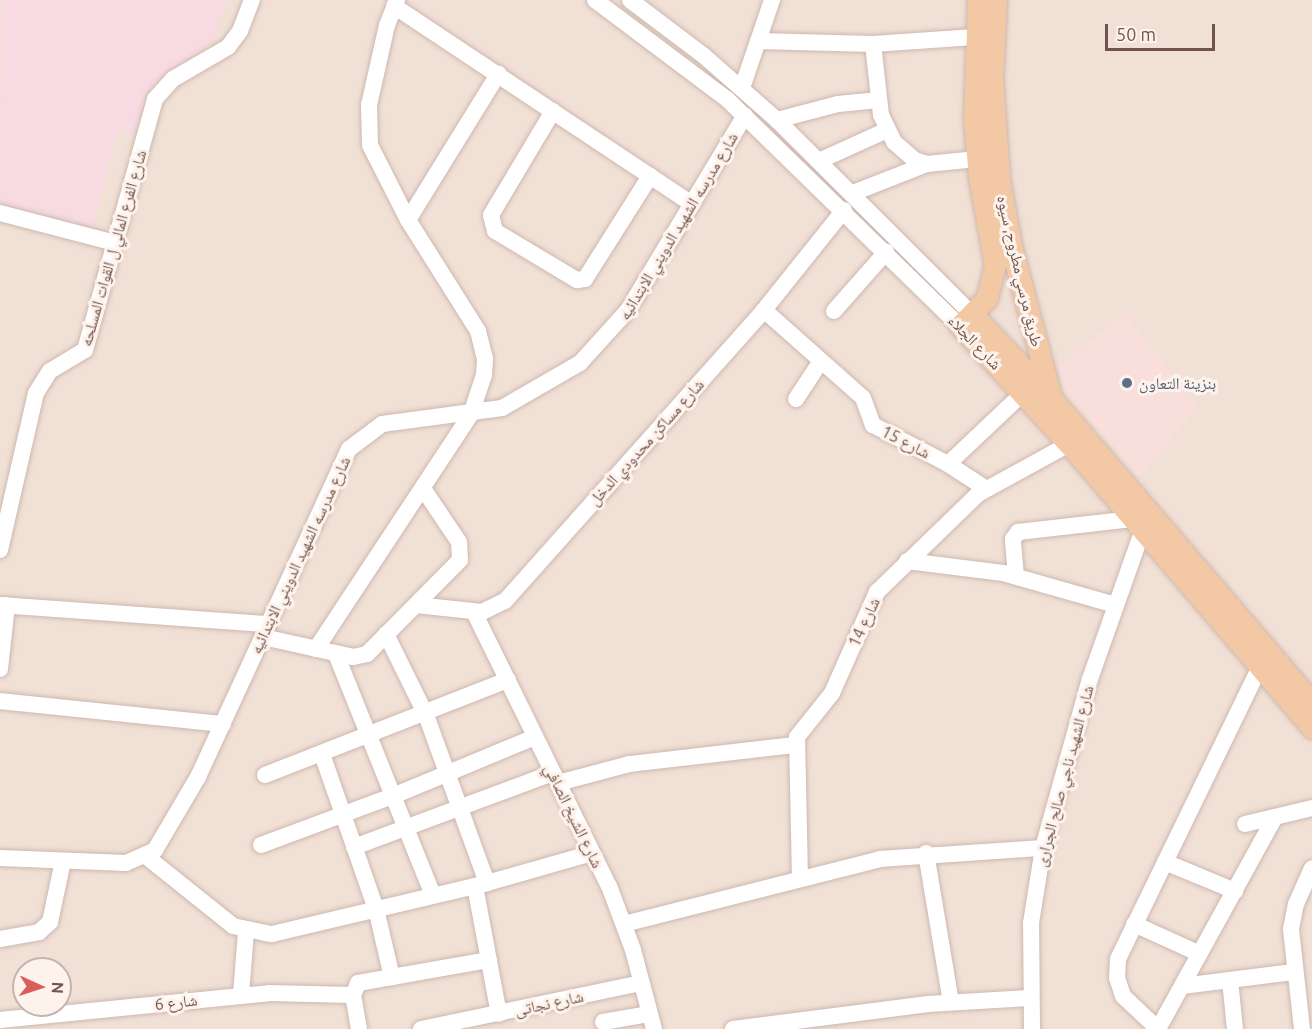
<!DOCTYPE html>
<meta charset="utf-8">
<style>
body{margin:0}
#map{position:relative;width:1312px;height:1029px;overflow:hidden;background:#faefe6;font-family:Ubuntu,"Noto Naskh Arabic",sans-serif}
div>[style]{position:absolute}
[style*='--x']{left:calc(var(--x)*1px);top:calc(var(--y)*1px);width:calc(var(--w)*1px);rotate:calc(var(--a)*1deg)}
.residential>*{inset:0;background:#f1e0d5}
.commercial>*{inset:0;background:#f9dfdb}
.medical>*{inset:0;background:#f7dae2}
.roads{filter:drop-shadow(0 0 2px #cdb8b0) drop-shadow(0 0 2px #cdb8b0)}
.minor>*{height:16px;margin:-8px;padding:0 8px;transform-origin:8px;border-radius:8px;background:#fff}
.major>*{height:21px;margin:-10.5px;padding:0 10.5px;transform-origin:10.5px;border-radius:10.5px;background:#f2c8a5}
.dots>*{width:16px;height:16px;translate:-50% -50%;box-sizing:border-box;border:3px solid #fdf3ec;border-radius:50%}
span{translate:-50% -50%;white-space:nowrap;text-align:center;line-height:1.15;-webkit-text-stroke:6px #fdf3ec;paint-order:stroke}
.street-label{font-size:16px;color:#70544d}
.service-label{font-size:16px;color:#4e5e75}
.left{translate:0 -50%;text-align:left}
.north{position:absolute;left:12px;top:957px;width:60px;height:60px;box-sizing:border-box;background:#fdf3ec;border:2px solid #c5b3ac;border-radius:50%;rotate:93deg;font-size:16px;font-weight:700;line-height:24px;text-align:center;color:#70544d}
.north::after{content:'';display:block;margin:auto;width:21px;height:27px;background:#d75f58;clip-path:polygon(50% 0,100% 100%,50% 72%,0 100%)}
.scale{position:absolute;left:1105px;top:24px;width:110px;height:27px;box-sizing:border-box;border:3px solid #70544d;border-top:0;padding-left:8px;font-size:18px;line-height:21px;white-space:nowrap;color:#70544d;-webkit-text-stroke:4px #fdf3ec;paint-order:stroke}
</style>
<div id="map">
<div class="residential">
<div style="clip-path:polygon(evenodd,0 0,1312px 0,1312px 1029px,0 1029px,0 0,24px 969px,60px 969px,60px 1005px,24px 1005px,24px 969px)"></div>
</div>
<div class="commercial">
<div style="clip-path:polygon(1124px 312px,1198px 406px,1140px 477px,1065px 392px,1058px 368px)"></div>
</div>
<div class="medical">
<div style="clip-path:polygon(2px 0,227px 0,212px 41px,145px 92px,134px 134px,118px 131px,92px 230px,0 209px)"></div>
</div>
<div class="roads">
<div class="minor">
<div style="--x:595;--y:0;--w:165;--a:36.9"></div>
<div style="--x:727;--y:99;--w:325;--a:44.3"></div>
<div style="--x:630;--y:0;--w:91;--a:37"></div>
<div style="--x:703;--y:55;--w:98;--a:41.3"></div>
<div style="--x:777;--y:120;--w:275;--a:44.9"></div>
<div style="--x:394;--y:6;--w:358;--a:33.6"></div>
<div style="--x:758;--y:41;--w:115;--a:1.5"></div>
<div style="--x:873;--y:44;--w:102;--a:-3.9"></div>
<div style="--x:873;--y:44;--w:71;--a:83.6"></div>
<div style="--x:881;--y:115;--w:30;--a:64"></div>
<div style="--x:894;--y:142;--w:28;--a:41"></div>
<div style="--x:915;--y:160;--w:13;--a:18"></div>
<div style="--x:927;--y:164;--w:50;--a:-5.7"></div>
<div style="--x:742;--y:88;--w:93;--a:-71.2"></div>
<div style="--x:553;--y:111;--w:121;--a:120.8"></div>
<div style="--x:491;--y:215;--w:16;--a:76"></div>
<div style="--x:495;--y:231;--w:96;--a:30.9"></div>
<div style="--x:577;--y:280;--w:8;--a:-7"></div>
<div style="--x:585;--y:279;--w:122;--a:-57.7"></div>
<div style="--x:777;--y:120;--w:63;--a:-14.7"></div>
<div style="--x:838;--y:104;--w:41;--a:-5.6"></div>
<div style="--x:821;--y:160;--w:72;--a:-24.4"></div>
<div style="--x:853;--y:193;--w:79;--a:-21.4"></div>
<div style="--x:0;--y:213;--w:119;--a:14.6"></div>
<div style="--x:408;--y:220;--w:172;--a:-58.3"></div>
<div style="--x:764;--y:310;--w:132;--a:41.6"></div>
<div style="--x:863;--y:398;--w:29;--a:70"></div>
<div style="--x:873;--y:425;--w:85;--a:27.5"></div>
<div style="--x:948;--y:464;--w:44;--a:33"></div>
<div style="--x:834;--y:311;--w:79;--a:-48.6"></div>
<div style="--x:796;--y:399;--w:45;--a:-56.7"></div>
<div style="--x:948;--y:464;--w:103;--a:-43.4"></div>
<div style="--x:0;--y:550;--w:161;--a:-77.1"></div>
<div style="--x:36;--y:393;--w:26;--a:-58"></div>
<div style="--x:50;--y:371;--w:41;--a:-31"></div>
<div style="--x:85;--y:350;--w:261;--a:-74.4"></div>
<div style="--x:155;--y:99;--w:27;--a:-48"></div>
<div style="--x:173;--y:79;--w:64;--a:-30.2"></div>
<div style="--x:228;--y:47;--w:20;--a:-53"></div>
<div style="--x:240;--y:31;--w:33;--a:-69"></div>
<div style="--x:907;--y:561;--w:97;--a:7.1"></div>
<div style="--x:1003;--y:573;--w:116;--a:15.9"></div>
<div style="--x:1016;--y:576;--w:37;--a:-95"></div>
<div style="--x:1013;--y:539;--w:9;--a:-54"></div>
<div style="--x:1018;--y:532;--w:115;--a:-6.5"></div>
<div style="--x:0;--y:605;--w:269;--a:4.1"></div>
<div style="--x:416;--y:605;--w:66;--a:6.1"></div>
<div style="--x:482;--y:612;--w:25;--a:-26"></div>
<div style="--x:505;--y:601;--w:390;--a:-48.3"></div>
<div style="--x:764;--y:310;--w:128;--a:-51.3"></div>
<div style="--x:474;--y:612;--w:305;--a:63.8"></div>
<div style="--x:609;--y:886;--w:68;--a:69.4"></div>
<div style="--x:633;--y:950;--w:82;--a:75.1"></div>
<div style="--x:386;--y:634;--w:90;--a:63.7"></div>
<div style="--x:426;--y:715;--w:179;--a:70"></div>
<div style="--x:263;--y:637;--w:92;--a:12.5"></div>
<div style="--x:353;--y:657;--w:14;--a:-12"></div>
<div style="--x:367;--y:654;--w:132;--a:-45.3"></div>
<div style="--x:460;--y:560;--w:18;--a:-93"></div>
<div style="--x:459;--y:542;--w:63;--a:-123.9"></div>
<div style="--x:316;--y:649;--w:282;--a:-56.6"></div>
<div style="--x:471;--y:414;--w:41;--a:-71.6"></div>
<div style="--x:484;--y:375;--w:16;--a:-86"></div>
<div style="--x:485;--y:359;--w:29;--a:-104"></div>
<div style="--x:478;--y:331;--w:131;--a:-122.2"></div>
<div style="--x:408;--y:220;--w:84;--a:-116.9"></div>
<div style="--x:370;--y:145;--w:40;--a:-91.4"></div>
<div style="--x:369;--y:105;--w:82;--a:-77.3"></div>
<div style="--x:387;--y:25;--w:27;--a:-68"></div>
<div style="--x:336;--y:654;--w:260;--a:68.1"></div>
<div style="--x:0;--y:669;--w:64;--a:-83.8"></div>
<div style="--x:0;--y:701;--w:224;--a:5.9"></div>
<div style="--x:322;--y:754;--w:164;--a:70.8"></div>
<div style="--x:376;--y:909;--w:70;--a:76.8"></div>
<div style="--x:265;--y:775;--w:261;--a:-21.4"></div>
<div style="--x:558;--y:783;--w:74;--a:-14.8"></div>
<div style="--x:630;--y:764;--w:166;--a:-6.6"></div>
<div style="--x:1245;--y:824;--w:69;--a:-13.4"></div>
<div style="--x:261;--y:845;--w:141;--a:-20.4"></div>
<div style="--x:393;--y:796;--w:154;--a:-22.6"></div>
<div style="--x:354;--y:847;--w:212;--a:-20.4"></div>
<div style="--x:926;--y:853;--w:151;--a:80.5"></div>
<div style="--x:147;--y:857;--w:110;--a:38.7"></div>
<div style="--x:233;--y:926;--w:40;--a:12"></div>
<div style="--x:272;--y:934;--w:221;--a:-13.3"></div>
<div style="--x:487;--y:883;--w:109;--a:-15.9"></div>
<div style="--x:0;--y:858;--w:126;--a:2.3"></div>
<div style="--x:126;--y:863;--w:32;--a:-24"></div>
<div style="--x:155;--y:850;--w:85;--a:-59.5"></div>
<div style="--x:198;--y:777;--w:361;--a:-65.3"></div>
<div style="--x:349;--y:449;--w:41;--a:-37.1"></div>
<div style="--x:382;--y:424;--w:121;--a:-7.6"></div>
<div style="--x:502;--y:408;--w:90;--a:-30"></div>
<div style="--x:580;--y:363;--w:72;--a:-47.8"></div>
<div style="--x:628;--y:310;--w:227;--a:-59"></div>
<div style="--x:1165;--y:862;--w:76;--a:22.5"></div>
<div style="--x:800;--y:879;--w:142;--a:-91.2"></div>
<div style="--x:797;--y:737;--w:56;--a:-51.5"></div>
<div style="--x:832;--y:693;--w:111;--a:-66"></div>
<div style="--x:877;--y:592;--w:141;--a:-44.1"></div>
<div style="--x:978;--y:494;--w:104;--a:-28.8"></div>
<div style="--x:475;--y:886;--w:130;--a:79.4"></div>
<div style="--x:624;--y:924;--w:264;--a:-14.2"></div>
<div style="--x:880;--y:859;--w:163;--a:-3.9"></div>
<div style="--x:1134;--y:924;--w:72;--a:24.4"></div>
<div style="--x:0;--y:939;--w:40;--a:-10"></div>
<div style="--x:39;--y:932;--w:15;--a:-42"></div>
<div style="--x:50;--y:922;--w:62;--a:-78"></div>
<div style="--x:1230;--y:980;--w:49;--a:84.2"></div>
<div style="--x:1182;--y:986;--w:112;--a:-7.2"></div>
<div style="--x:241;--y:995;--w:64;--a:-85.5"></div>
<div style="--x:0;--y:1020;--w:270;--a:-5.7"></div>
<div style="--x:269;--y:993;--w:84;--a:1.4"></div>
<div style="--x:603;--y:1022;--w:47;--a:-9.9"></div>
<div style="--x:359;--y:1029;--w:35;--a:-100"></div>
<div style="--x:353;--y:995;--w:13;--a:-67"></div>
<div style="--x:358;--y:983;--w:133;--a:-10"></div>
<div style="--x:421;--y:1029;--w:225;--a:-11.8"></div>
<div style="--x:733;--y:1029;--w:197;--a:-7.3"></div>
<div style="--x:928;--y:1004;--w:101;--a:-3.4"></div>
<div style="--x:1032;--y:1029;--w:106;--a:-90.5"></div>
<div style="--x:1031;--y:923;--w:76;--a:-80.9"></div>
<div style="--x:1043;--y:848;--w:175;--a:-74.5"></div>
<div style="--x:1090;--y:679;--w:156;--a:-70.5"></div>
<div style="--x:1158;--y:1029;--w:48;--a:-136.7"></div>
<div style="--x:1123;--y:996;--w:19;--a:-108"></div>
<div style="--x:1117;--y:978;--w:19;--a:-87"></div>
<div style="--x:1118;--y:959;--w:325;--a:-64.1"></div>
<div style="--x:1158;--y:1029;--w:242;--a:-61.1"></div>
<div style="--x:1302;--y:1029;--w:101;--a:-96.3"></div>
<div style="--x:1291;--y:929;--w:25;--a:-79"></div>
<div style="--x:1296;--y:904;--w:39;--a:-66"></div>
</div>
<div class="major">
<div style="--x:978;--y:0;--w:119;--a:91.9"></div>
<div style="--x:974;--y:119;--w:58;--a:85.1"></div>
<div style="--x:979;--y:177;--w:89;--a:79.7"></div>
<div style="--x:995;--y:265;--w:34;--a:104"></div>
<div style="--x:987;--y:298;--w:39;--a:134"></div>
<div style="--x:960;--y:326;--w:161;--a:47.3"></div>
<div style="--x:1069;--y:444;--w:374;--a:49.4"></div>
<div style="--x:996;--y:0;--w:78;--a:92.9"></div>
<div style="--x:992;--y:78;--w:101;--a:86"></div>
<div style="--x:999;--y:179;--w:68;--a:79.8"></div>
<div style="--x:1011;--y:246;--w:153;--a:75.2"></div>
<div style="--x:972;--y:314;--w:115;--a:46.8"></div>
<div style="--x:1051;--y:398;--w:401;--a:49.4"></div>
</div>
</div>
<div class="dots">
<div style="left:1127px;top:383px;background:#5c6f8a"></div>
</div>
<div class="street-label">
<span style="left:678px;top:226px;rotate:-59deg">شارع مدرسه الشهيد الدويني الابتدائيه</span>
<span style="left:113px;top:248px;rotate:-74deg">شارع الفرع المالي ل القوات المسلحه</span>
<span style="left:1020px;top:271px;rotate:77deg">طريق مرسي مطروح, سيوه</span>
<span style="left:975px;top:342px;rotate:46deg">شارع الجلاء</span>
<span style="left:646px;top:442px;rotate:-48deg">شارع مساكن محدودي الدخل</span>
<span style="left:906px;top:442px;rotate:27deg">شارع 15</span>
<span style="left:300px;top:555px;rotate:-65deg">شارع مدرسه الشهيد الدويني الابتدائيه</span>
<span style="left:864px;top:622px;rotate:-65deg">شارع 14</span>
<span style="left:1064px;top:776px;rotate:-75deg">شارع الشهيد ناجي صالح الجرارى</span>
<span style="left:574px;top:816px;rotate:64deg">شارع الشيخ الصافي</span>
<span style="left:176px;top:1002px;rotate:-6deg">شارع 6</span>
<span style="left:549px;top:1003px;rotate:-12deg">شارع نجاتى</span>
</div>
<div class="service-label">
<span class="left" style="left:1139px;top:383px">بنزينة التعاون</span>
</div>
<div class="north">N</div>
<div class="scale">50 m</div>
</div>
